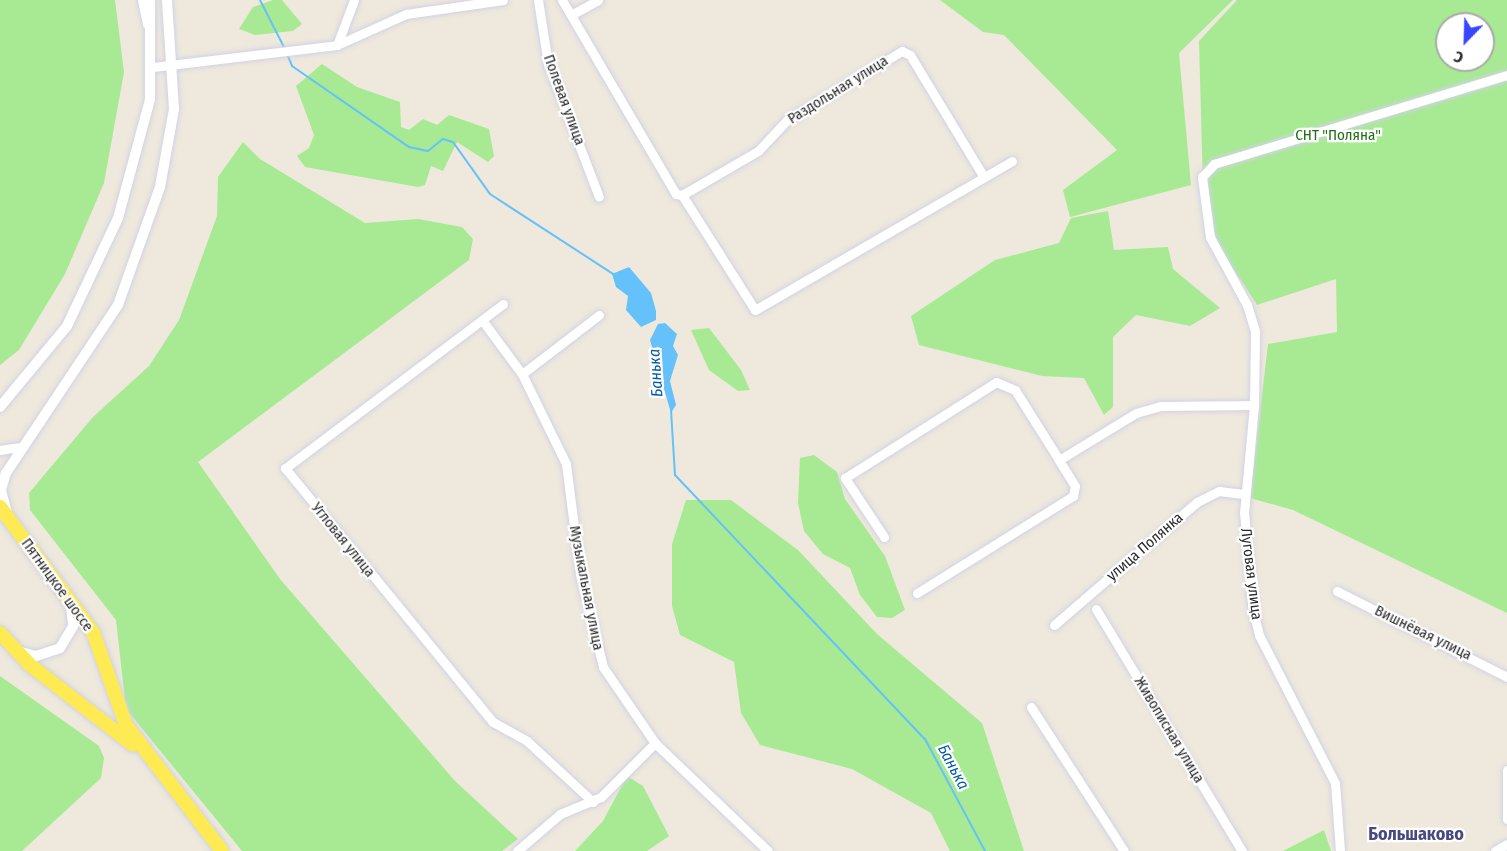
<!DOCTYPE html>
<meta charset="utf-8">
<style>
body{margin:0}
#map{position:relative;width:1507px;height:851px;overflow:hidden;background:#eee9dc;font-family:"Fira Sans Condensed",sans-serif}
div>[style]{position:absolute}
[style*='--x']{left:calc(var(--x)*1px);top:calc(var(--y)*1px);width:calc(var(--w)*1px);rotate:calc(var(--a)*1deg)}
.green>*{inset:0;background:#a7ea93}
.water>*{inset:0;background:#65c1fa}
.stream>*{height:2px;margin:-1px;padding:0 1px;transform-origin:1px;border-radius:1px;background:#65c1fa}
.roads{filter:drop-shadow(0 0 2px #d1d2e5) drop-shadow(0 0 2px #d1d2e5)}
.minor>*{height:9px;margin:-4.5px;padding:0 4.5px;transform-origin:4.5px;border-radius:4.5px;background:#fff}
.tertiary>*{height:10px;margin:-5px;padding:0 5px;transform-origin:5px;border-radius:5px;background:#fff}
.primary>*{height:14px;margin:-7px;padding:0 7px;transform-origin:7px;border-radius:7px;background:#feea52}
span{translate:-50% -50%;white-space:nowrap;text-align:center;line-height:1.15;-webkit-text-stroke:4.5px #fff;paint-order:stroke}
.street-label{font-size:15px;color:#2b2b2b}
.park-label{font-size:15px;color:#1c7013}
.water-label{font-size:16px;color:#015baa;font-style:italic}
.quarter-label{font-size:18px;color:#474a80;font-weight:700}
.north{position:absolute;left:1435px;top:12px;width:60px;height:60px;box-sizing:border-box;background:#fff;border:2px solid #aaa;border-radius:50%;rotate:203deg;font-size:16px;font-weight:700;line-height:24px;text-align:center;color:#2b2b2b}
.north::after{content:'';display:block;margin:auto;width:21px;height:27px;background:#3846ff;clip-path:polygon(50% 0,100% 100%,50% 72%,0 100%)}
</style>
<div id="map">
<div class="green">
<div style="clip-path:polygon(0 0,115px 0,124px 72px,104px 183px,65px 274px,19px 350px,0 365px)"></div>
<div style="clip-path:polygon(273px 0,282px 0,302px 24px,293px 31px,255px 35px,239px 29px,253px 7px)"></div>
<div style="clip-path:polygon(940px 0,1233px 0,1179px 53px,1191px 185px,1070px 217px,1063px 190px,1117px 150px,1004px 35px,983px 32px)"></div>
<div style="clip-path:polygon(evenodd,1237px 0,1507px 0,1507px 613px,1293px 510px,1250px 498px,1268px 344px,1337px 332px,1336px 279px,1257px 305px,1218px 245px,1203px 187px,1199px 41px,1237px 0,1447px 24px,1483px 24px,1483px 60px,1447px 60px,1447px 24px)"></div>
<div style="clip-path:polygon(322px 64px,357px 87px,400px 102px,401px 127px,409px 130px,423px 119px,437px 125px,449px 115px,489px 129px,494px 156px,488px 162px,457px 142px,443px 171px,431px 166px,425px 185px,418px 187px,305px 167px,297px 156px,309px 148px,314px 135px,296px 86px)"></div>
<div style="clip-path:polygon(243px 142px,260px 159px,365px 223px,418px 219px,462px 227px,473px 239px,469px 260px,198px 462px,280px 579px,455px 781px,518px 839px,502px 851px,242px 851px,126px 709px,116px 620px,30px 510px,29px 493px,93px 417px,149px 366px,179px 320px,217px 216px,218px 177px)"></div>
<div style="clip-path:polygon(1108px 211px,1114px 250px,1168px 247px,1173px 269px,1220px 308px,1190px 326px,1136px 315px,1113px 337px,1113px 407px,1104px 415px,1084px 378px,1042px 376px,919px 345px,911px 316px,995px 260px,1059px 243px,1071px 218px)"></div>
<div style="clip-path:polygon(709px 328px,741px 370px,750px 390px,738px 391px,709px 370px,691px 330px)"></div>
<div style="clip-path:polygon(814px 455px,837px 472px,845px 499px,885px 556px,905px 610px,892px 618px,877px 617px,860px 595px,850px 568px,823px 554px,804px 531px,798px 503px,800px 458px)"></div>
<div style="clip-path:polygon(686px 500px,731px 500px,798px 550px,877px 634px,982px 723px,1024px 851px,950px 851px,931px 813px,852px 769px,760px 745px,741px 713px,734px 662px,680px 635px,672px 606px,672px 544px)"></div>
<div style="clip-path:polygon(0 676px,99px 746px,104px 758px,101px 778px,22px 851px,0 851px)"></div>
<div style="clip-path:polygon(627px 776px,643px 786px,669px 836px,647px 851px,575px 851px,603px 821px)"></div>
<div style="clip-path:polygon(1324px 830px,1331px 851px,1283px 851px)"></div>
</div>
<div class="water">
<div style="clip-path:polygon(629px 267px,651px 293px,656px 311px,656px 320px,641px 327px,626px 310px,628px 296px,616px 287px,612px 274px)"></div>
<div style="clip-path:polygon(665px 323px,677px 334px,673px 346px,678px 355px,670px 381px,676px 405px,671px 413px,650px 340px,658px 324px)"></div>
</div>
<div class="stream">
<div style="--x:260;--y:0;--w:55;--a:63"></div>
<div style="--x:287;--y:54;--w:13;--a:67"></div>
<div style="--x:292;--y:66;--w:142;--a:34.7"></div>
<div style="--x:409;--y:147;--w:19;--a:12"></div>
<div style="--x:428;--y:151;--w:19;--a:-39"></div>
<div style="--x:443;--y:139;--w:10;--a:17"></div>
<div style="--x:453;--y:142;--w:64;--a:54.6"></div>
<div style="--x:490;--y:194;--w:147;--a:33"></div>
<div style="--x:671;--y:410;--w:65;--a:86.5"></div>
<div style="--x:675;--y:475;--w:364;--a:46.6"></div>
<div style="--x:925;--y:739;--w:127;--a:61.8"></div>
</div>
<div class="roads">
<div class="minor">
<div style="--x:142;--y:0;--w:25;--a:78"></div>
<div style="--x:538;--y:0;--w:65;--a:81.1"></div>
<div style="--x:548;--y:64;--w:142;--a:69"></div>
<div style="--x:562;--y:0;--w:225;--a:59.6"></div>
<div style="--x:676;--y:194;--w:6;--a:9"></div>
<div style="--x:682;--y:195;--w:136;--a:57.6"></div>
<div style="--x:755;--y:310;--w:297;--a:-30.1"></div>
<div style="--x:571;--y:15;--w:31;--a:-29"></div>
<div style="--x:337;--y:45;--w:48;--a:-69.3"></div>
<div style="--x:153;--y:67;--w:185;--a:-6.8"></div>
<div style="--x:337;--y:45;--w:76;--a:-24.2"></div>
<div style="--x:406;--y:14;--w:98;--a:-8.2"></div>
<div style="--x:682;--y:195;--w:88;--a:-30.1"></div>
<div style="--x:758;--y:151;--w:42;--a:-46.9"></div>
<div style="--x:787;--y:120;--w:134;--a:-31"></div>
<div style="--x:902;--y:51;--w:9;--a:27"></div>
<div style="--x:910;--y:55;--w:143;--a:58.8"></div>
<div style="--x:503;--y:304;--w:273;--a:143"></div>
<div style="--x:285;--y:468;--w:328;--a:50.7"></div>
<div style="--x:493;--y:722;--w:39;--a:29"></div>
<div style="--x:527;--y:741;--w:90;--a:42.7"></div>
<div style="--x:482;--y:320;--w:67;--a:53.5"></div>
<div style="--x:522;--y:374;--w:100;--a:63.9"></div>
<div style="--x:566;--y:464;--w:111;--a:82.7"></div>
<div style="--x:580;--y:574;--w:96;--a:76.1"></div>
<div style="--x:603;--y:667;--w:92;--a:55.6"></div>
<div style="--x:655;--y:743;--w:156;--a:43.7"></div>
<div style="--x:522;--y:374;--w:97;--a:-37.5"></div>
<div style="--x:0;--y:450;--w:20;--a:-9"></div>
<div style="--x:884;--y:537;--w:71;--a:-123.5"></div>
<div style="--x:845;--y:478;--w:179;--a:-32.4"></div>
<div style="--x:996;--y:382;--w:21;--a:23"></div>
<div style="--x:1015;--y:390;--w:83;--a:57.8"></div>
<div style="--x:1059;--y:460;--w:90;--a:-31.4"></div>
<div style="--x:1136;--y:413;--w:26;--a:-16"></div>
<div style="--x:1161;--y:406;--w:93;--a:-0.6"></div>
<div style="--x:1337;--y:591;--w:191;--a:26.8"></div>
<div style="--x:917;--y:593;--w:184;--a:-31.9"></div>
<div style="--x:1073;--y:496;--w:10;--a:-79"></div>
<div style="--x:1075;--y:486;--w:31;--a:-122"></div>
<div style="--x:1096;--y:609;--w:283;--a:58.9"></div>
<div style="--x:1054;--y:625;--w:189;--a:-40.7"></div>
<div style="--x:1197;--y:502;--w:25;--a:-27"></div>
<div style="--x:1219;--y:491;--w:26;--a:7"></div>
<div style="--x:1031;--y:707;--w:171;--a:57.1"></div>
<div style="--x:1507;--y:770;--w:49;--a:90"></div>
<div style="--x:517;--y:851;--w:57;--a:-40.7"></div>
<div style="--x:560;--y:814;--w:44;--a:-22.5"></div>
<div style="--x:601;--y:797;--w:76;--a:-45"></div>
<div style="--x:1340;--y:851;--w:68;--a:-94.2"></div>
<div style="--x:1335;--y:783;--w:166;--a:-117.2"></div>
<div style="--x:1259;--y:635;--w:25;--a:-104"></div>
<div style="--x:1253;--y:611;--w:98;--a:-95.2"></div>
<div style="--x:1244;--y:513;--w:108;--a:-84.7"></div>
<div style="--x:1254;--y:405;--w:74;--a:-89.2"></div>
<div style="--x:1255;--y:331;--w:27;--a:-107"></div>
<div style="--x:1247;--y:305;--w:77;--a:-118.6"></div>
<div style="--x:1210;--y:237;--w:61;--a:-97.6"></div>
<div style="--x:1202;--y:177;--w:18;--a:-47"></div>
<div style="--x:1214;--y:164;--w:306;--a:-16.9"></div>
<div style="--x:1495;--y:851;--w:14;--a:-30"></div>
</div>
<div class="tertiary">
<div style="--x:0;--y:407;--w:105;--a:-50.4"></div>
<div style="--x:67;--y:326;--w:119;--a:-64.7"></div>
<div style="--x:118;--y:218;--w:123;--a:-74.9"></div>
<div style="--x:150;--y:99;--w:99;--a:-90"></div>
<div style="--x:7;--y:513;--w:24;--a:-105"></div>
<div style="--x:1;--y:490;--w:18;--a:-74"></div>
<div style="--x:6;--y:473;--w:202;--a:-56.3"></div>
<div style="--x:118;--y:305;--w:125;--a:-70.4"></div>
<div style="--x:160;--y:187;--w:79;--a:-79.8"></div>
<div style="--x:174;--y:109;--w:109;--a:-93.7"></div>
<div style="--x:17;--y:651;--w:20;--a:15"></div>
<div style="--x:36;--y:656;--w:25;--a:-18"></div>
<div style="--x:60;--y:648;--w:26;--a:-59"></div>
<div style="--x:73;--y:626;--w:22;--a:-95"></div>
</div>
<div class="primary">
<div style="--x:0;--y:507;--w:156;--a:53.4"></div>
<div style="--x:93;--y:632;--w:99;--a:70.5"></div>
<div style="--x:126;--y:725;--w:158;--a:52.7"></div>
<div style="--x:0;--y:633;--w:44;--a:46.8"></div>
<div style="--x:30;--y:665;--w:130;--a:37.8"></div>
</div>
</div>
<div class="street-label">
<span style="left:838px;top:90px;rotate:-32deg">Раздольная улица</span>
<span style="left:564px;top:100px;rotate:70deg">Полевая улица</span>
<span style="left:343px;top:540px;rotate:51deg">Угловая улица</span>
<span style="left:1145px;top:547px;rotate:-41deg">улица Полянка</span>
<span style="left:1251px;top:574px;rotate:83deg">Луговая улица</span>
<span style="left:57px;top:585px;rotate:54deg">Пятницкое шоссе</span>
<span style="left:586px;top:588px;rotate:79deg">Музыкальная улица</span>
<span style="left:1423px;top:633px;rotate:26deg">Вишнёвая улица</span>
<span style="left:1169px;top:730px;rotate:59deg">Живописная улица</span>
</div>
<div class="park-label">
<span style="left:1338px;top:136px">СНТ "Поляна"</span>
</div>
<div class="water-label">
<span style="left:656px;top:373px;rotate:-94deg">Банька</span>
<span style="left:953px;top:767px;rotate:62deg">Банька</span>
</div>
<div class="quarter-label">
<span style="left:1416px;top:834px">Большаково</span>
</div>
<div class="north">С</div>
</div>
